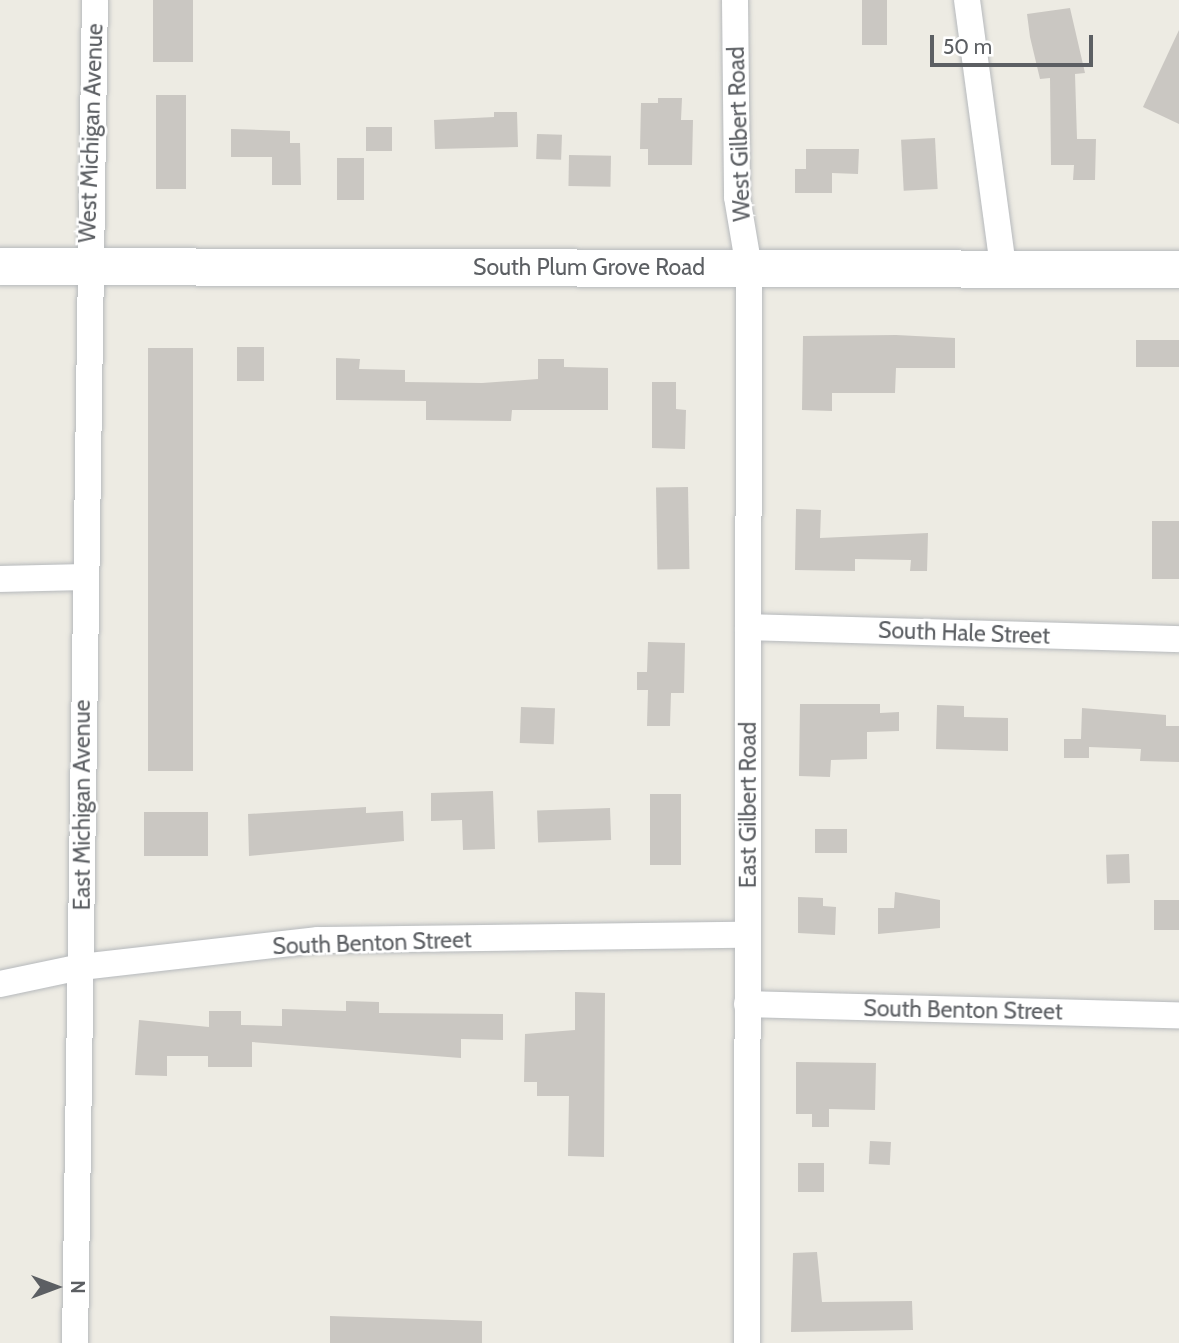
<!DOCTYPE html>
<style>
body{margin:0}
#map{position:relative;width:1179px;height:1343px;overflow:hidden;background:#edebe3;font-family:Cabin,sans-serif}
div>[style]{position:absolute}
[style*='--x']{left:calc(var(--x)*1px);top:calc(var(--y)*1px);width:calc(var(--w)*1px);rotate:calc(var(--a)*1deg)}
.building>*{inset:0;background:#cac7c2;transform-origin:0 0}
.roads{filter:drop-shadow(0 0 2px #b6b9bc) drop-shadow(0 0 2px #b6b9bc)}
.street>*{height:26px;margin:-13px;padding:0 13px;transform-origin:13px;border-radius:13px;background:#fff}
.secondary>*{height:37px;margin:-18.5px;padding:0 18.5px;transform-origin:18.5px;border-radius:18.5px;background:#fff}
span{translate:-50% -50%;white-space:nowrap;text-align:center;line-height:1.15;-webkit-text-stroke:5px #fff;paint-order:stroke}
.street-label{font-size:23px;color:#5c5f63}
.north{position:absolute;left:21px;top:1252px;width:70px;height:70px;-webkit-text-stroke:5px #fff;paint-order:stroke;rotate:90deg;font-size:19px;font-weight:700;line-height:28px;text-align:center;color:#5c5f63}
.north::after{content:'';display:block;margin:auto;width:24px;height:32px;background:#5c5f63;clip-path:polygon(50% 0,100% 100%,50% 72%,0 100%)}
.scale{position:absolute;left:930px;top:35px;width:163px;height:32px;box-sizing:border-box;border:4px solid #5c5f63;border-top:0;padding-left:9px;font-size:21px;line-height:24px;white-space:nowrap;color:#5c5f63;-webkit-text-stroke:5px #fff;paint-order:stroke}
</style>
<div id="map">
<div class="building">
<div style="left:153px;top:0;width:40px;height:62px"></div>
<div style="left:862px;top:0;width:25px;height:45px"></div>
<div style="clip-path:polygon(1070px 8px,1085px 73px,1075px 74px,1077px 139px,1096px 139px,1095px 180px,1073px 180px,1074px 165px,1051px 165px,1050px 78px,1040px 79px,1030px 37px,1027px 14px)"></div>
<div style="clip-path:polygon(1179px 30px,1179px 124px,1143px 107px)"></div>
<div style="left:156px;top:95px;width:30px;height:94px"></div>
<div style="clip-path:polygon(658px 98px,682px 98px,681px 120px,693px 120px,692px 165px,648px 165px,648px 149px,640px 149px,641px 103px,658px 103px)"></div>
<div style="clip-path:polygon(494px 112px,517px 112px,518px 147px,435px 149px,434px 120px,494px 117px)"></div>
<div style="left:366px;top:127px;width:26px;height:24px"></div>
<div style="clip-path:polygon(231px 129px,290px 131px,290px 143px,300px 143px,301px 185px,272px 185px,272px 157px,231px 157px)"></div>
<div style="left:537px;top:134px;width:25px;height:25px;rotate:2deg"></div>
<div style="left:935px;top:138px;width:51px;height:34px;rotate:87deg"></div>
<div style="clip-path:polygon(806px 149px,859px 149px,858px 174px,832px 173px,832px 193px,795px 193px,795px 169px,806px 169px)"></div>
<div style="left:569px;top:155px;width:42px;height:31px;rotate:1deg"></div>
<div style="left:337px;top:158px;width:27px;height:42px"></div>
<div style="clip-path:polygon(896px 335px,955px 338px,955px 368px,896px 368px,895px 393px,832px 393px,832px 411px,802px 410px,803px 336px)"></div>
<div style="left:1136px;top:340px;width:43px;height:27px"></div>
<div style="left:237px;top:347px;width:27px;height:34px"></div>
<div style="left:148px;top:348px;width:45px;height:423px"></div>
<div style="clip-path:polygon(336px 358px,360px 359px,359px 369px,405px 370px,405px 382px,482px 383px,538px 379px,538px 359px,564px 359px,564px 367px,608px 368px,608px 410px,512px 410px,511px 421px,426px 420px,426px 401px,336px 400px)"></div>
<div style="clip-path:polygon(652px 382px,676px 382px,676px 409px,686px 410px,685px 449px,652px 448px)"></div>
<div style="left:688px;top:487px;width:82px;height:32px;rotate:89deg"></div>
<div style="clip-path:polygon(796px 509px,821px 510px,820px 538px,928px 533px,927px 571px,910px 571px,911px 560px,855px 559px,855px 571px,795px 570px)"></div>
<div style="left:1152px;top:521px;width:27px;height:58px"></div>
<div style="clip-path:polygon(648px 642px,685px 643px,684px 693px,671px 693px,670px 726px,647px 726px,648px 690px,637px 690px,637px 672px,647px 672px)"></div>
<div style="clip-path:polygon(800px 704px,880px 704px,880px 713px,899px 712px,899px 731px,867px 732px,867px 759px,831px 760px,830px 777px,799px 776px)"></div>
<div style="clip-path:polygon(937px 705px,964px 706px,964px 717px,1008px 718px,1008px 751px,936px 749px)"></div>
<div style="left:521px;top:707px;width:34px;height:36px;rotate:2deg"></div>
<div style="clip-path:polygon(1082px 708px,1166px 715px,1166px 726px,1179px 726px,1179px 762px,1140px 761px,1141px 749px,1089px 747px,1089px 758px,1064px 758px,1064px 739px,1081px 739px)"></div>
<div style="clip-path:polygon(493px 791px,495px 849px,463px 850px,462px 820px,431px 821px,431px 793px)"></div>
<div style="left:650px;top:794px;width:31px;height:71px"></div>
<div style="clip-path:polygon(366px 807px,366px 813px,403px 811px,404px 841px,249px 856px,248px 814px)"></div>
<div style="left:610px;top:808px;width:32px;height:73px;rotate:88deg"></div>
<div style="left:144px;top:812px;width:64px;height:44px"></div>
<div style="left:815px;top:829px;width:32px;height:24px"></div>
<div style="left:1129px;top:854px;width:29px;height:23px;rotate:88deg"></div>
<div style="clip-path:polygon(895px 892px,940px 900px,940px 928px,878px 934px,878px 908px,894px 908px)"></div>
<div style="clip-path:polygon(798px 897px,823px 898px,823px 906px,836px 907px,835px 935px,798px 933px)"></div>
<div style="left:1154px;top:900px;width:25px;height:30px"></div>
<div style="clip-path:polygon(575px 992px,605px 993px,604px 1157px,568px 1156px,569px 1096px,537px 1096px,537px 1082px,524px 1082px,525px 1034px,575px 1030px)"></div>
<div style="clip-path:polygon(346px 1001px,379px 1002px,379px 1013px,503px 1014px,503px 1040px,461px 1039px,461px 1058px,252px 1042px,252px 1067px,208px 1067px,208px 1056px,167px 1056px,167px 1076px,135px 1075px,139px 1020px,209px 1027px,209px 1011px,241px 1011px,241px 1025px,282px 1026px,282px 1009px,346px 1011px)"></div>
<div style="clip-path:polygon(796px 1062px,876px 1063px,875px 1110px,829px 1109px,829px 1127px,812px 1127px,812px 1114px,796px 1114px)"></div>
<div style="left:870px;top:1141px;width:21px;height:23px;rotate:3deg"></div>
<div style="left:798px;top:1163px;width:26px;height:29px"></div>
<div style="clip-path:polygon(817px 1252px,822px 1302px,912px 1301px,913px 1330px,791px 1332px,793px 1253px)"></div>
<div style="clip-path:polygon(330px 1316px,482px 1321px,482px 1343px,330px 1343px)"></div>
</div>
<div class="roads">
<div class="street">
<div style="--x:735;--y:0;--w:197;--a:89.4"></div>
<div style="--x:737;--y:197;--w:72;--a:80.4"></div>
<div style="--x:749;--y:268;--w:1075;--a:90.11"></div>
<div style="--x:967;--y:0;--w:270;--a:82.3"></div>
<div style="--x:0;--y:579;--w:84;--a:-1.4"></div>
<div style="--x:748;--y:627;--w:431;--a:1.6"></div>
<div style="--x:0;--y:984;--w:83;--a:-11.9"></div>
<div style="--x:81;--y:967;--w:239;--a:-6.5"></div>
<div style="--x:318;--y:940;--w:430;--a:-0.7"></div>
<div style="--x:747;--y:1004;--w:432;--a:1.5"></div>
<div style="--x:75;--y:1343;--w:1343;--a:-89.15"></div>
</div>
<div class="secondary">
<div style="--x:0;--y:266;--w:1179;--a:0.15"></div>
</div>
</div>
<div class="street-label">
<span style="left:91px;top:133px;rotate:-88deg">West Michigan Avenue</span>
<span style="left:739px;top:134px;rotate:-92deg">West Gilbert Road</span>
<span style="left:589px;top:267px">South Plum Grove Road</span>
<span style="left:964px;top:633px;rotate:2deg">South Hale Street</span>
<span style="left:82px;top:805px;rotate:-90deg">East Michigan Avenue</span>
<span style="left:748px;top:805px;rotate:-90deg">East Gilbert Road</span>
<span style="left:372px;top:943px;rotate:-2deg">South Benton Street</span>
<span style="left:963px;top:1010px;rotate:1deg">South Benton Street</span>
</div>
<div class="north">N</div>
<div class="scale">50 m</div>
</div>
